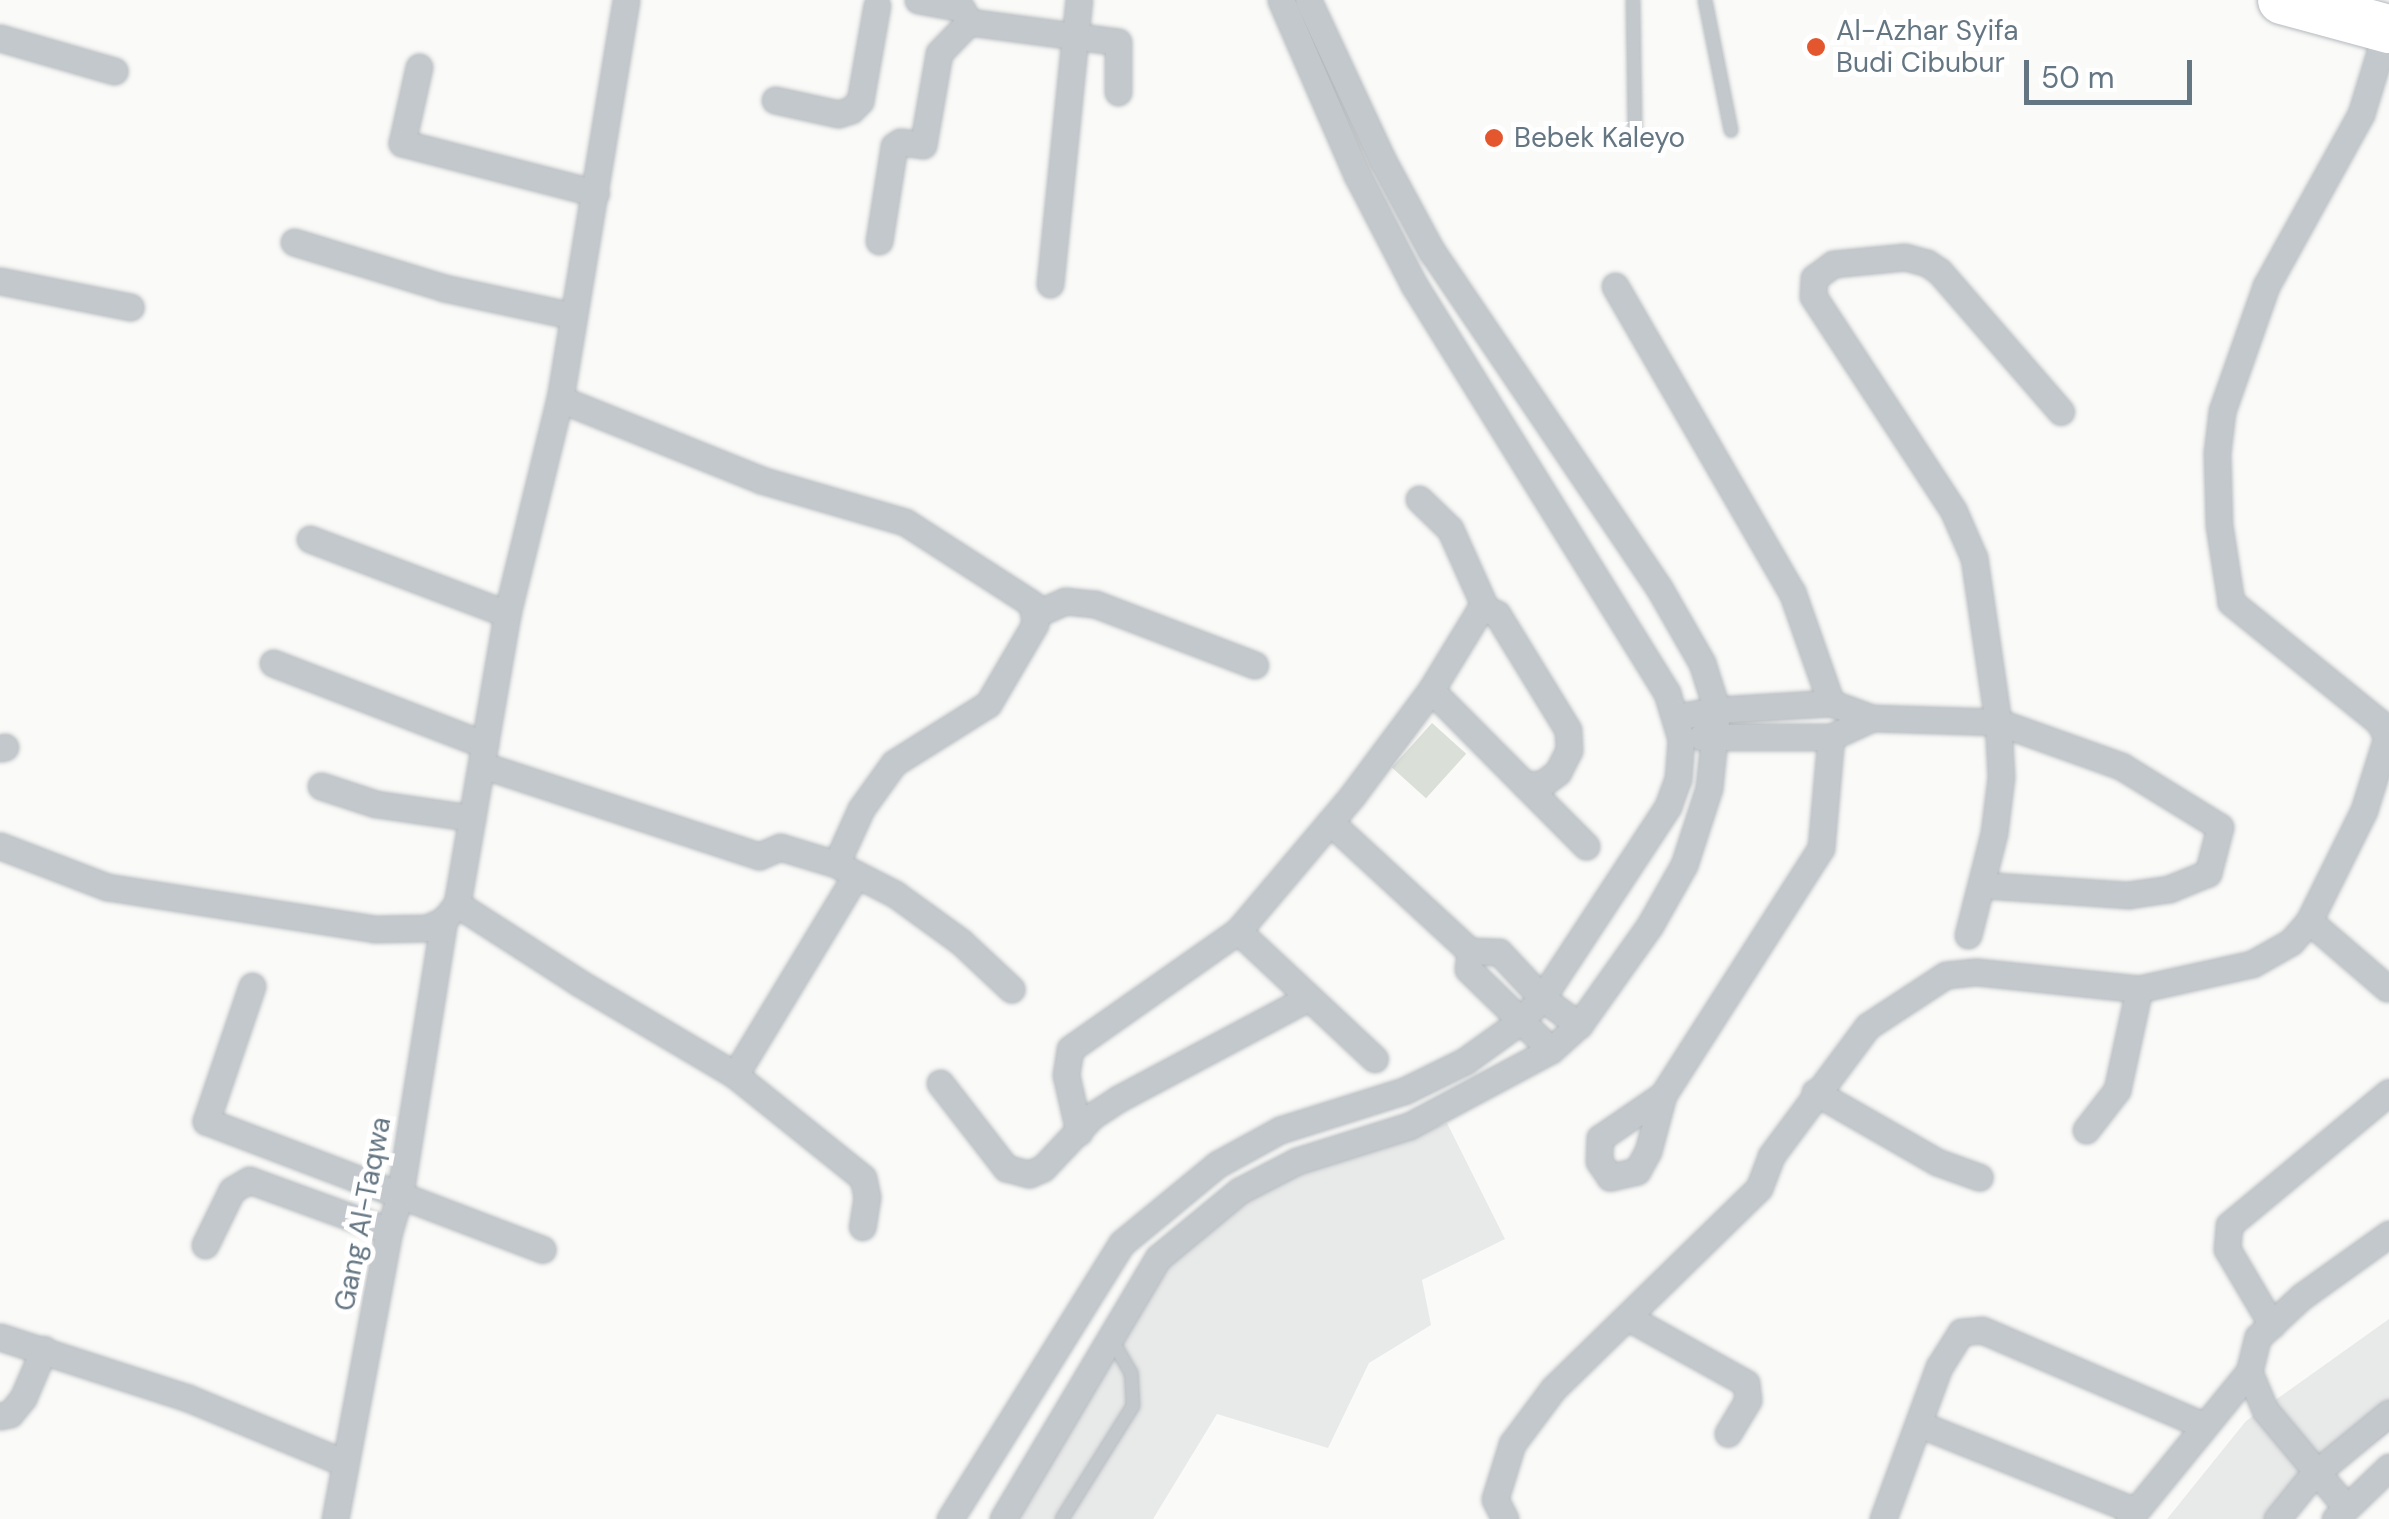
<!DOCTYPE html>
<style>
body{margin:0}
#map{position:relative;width:2389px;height:1519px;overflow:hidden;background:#fafaf8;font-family:"DM Sans",sans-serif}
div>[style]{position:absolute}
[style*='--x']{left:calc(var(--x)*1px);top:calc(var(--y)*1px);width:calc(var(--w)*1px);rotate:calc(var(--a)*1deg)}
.built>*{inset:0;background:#e8e9e9}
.green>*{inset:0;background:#dadfd7;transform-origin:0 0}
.roads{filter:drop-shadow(0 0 2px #b4b9bd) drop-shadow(0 0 2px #b4b9bd)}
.lane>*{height:12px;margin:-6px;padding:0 6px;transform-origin:6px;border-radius:6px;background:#c3c8cc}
.street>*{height:25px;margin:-12.5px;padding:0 12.5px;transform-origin:12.5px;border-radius:12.5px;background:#c3c8cc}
.highway>*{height:48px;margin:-24px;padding:0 24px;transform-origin:24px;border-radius:24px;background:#fff}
.dots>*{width:28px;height:28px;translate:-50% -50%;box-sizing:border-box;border:5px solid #fff;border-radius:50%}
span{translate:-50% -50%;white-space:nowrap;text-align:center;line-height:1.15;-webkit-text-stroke:10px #fff;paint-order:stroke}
.poi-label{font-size:28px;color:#657683}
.left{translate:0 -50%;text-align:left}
.street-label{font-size:28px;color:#657683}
.scale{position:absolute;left:2024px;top:60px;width:168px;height:45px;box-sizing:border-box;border:5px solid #657683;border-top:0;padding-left:12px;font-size:30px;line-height:35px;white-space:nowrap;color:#657683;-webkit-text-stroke:8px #fff;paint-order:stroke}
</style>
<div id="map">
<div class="built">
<div style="clip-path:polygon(1447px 1123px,1505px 1239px,1422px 1280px,1431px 1325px,1369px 1363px,1328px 1448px,1217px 1414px,1153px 1519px,1016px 1519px,1160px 1261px,1269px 1185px)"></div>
<div style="clip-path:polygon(2389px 1319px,2389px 1432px,2311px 1490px,2287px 1519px,2167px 1519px,2246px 1421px)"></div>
</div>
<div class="green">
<div style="left:1432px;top:723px;width:46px;height:60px;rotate:42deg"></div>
</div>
<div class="roads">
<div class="lane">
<div style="--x:1633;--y:0;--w:134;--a:89.1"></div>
<div style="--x:1705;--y:0;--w:133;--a:78.7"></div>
<div style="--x:1062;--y:1519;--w:133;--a:-57.9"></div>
<div style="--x:1133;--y:1406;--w:33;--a:-93"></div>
<div style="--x:1131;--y:1373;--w:39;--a:-120"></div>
</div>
<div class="street">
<div style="--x:918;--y:0;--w:44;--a:10.5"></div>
<div style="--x:961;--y:8;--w:16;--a:60"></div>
<div style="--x:969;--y:22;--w:150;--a:7.6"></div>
<div style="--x:1118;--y:42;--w:50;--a:90"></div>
<div style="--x:0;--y:38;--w:119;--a:16.1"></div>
<div style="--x:419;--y:67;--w:78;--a:102.6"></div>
<div style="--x:402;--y:143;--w:200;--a:14.5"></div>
<div style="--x:775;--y:100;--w:65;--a:12.5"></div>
<div style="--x:838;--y:114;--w:14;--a:-17"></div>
<div style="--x:851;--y:110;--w:13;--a:-45"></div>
<div style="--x:860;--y:101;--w:97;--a:-80"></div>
<div style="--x:879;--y:241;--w:96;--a:-81"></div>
<div style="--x:894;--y:146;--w:7;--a:-34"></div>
<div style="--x:900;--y:142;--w:23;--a:7"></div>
<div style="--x:923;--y:145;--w:93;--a:-80.1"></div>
<div style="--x:939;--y:53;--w:43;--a:-45.9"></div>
<div style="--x:294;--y:242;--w:157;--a:17"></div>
<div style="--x:444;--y:288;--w:132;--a:12.2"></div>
<div style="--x:0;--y:281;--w:133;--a:11.3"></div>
<div style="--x:1050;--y:284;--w:285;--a:-84.2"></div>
<div style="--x:1615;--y:286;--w:354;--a:60"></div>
<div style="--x:1792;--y:592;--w:118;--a:70.6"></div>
<div style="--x:560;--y:399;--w:217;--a:21.9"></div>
<div style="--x:761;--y:480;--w:150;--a:16.3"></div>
<div style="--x:905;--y:522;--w:151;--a:32.8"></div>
<div style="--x:1032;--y:604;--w:20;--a:81"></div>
<div style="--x:1035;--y:624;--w:93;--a:120.4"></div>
<div style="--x:988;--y:704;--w:111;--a:147.9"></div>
<div style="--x:894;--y:763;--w:57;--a:125.7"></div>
<div style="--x:861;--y:809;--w:60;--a:114.4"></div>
<div style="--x:1419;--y:499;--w:43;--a:44.1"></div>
<div style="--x:1450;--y:529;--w:88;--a:65.8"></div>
<div style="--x:1486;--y:609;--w:12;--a:24"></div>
<div style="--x:1497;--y:614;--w:136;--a:58.5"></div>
<div style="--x:1568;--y:730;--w:20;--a:87"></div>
<div style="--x:1569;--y:750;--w:25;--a:117"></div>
<div style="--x:1558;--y:772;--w:20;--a:143"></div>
<div style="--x:1542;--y:784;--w:17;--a:177"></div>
<div style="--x:310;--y:539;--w:211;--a:20.8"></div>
<div style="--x:1036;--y:614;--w:32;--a:-24"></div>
<div style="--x:1065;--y:601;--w:30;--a:6"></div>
<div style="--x:1095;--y:604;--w:171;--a:20.9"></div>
<div style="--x:273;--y:663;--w:227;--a:21.1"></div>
<div style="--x:1431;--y:690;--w:220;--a:45.2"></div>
<div style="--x:1676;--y:717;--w:42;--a:-9.7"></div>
<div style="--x:1717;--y:710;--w:114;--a:-3.5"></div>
<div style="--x:1831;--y:703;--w:44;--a:20.1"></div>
<div style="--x:1872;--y:718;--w:126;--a:1.8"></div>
<div style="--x:1998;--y:722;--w:131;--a:19.7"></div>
<div style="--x:2121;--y:766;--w:116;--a:31.6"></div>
<div style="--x:2220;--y:827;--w:48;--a:104.6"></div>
<div style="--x:2208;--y:873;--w:42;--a:157.7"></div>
<div style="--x:2169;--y:889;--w:41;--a:171.7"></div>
<div style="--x:2128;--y:895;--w:147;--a:-176.1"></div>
<div style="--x:1701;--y:737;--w:130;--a:0"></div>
<div style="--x:1831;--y:737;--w:45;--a:-24.9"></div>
<div style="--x:0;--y:748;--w:5;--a:-11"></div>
<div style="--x:482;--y:765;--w:292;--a:18.2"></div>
<div style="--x:759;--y:856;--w:23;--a:-23"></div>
<div style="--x:780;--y:847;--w:59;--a:16.9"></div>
<div style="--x:836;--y:864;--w:66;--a:27"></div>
<div style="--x:895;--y:894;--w:82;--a:36"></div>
<div style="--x:961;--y:942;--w:69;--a:43.2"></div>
<div style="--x:321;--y:786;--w:58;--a:18.1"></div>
<div style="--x:376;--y:804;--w:97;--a:8.3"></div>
<div style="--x:1330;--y:822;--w:190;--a:42.7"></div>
<div style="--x:0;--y:846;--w:115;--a:21"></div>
<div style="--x:107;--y:887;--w:270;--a:8.9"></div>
<div style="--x:374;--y:929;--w:53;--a:-1.1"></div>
<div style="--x:427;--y:928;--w:19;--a:-25"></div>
<div style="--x:444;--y:920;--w:21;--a:-51"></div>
<div style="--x:457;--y:904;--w:294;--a:-80.2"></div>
<div style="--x:507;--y:614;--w:221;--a:-76.2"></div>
<div style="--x:560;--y:399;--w:404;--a:-80.6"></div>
<div style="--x:457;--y:904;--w:144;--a:32.8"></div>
<div style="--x:578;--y:982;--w:182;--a:30.6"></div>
<div style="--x:735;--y:1075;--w:164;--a:38.8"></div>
<div style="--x:863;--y:1178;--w:19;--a:78"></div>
<div style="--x:867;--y:1197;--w:30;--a:99"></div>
<div style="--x:2309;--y:921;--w:103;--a:40.7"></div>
<div style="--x:1238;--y:931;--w:187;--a:43.1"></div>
<div style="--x:1968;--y:935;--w:105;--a:-75.7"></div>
<div style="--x:1994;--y:833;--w:56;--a:-82.9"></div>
<div style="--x:2001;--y:777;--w:55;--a:-93.1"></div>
<div style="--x:1998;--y:722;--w:166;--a:-98.3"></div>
<div style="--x:1974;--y:558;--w:52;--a:-113.6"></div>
<div style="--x:1953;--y:510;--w:256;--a:-123.2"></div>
<div style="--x:1813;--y:296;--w:18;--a:-87"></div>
<div style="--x:1814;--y:278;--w:24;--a:-36"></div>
<div style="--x:1833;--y:264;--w:72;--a:-5.6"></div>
<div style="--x:1905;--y:257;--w:23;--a:15"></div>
<div style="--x:1927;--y:263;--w:14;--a:34"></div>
<div style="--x:1939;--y:271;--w:186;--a:49.1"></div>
<div style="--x:1470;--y:951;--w:29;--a:2"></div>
<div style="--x:1499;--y:952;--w:63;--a:46.9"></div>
<div style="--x:1542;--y:998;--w:46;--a:36.1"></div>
<div style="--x:1470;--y:951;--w:18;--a:96"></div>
<div style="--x:1468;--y:969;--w:116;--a:44.3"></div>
<div style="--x:252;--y:986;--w:143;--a:108.8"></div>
<div style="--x:206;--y:1121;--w:360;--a:20.9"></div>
<div style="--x:735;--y:1075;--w:234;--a:-58.8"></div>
<div style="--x:940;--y:1083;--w:108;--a:52.2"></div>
<div style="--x:1006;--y:1168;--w:24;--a:15"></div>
<div style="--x:1029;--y:1174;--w:15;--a:-23"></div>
<div style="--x:1043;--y:1168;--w:71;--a:-46.7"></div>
<div style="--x:1092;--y:1116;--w:31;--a:-33"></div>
<div style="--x:1118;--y:1099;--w:215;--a:-28"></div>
<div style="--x:1815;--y:1092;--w:141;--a:29.8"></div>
<div style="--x:1937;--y:1162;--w:45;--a:19.7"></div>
<div style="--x:1663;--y:1095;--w:58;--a:105"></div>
<div style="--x:1648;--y:1151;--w:23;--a:119"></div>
<div style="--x:1637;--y:1171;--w:28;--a:167"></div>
<div style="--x:1610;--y:1177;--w:19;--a:-125"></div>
<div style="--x:1599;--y:1161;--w:23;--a:-88"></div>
<div style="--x:1600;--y:1138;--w:76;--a:-34.3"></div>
<div style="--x:1663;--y:1095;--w:293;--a:-57.4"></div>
<div style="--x:1821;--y:848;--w:111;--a:-84.9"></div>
<div style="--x:2086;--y:1130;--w:51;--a:-52.2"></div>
<div style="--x:2117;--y:1090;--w:103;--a:-77.7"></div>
<div style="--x:1079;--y:1132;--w:58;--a:-102.8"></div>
<div style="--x:1066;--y:1075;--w:26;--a:-81"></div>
<div style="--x:1070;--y:1049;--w:205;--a:-35.1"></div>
<div style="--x:1238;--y:931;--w:177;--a:-49.8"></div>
<div style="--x:1352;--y:796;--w:132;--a:-53.3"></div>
<div style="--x:1431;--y:690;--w:90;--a:-58.6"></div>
<div style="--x:1478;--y:613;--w:9;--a:-27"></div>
<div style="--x:205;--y:1245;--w:61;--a:-63.9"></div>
<div style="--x:232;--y:1190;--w:20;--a:-30"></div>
<div style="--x:249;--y:1180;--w:149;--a:20"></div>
<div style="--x:1629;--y:1318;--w:134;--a:29.1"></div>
<div style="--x:1746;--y:1383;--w:17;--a:83"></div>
<div style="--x:1748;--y:1400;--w:39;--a:121"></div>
<div style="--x:2272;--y:1325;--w:88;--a:-120.6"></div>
<div style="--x:2227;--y:1249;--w:24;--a:-85"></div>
<div style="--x:2229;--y:1225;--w:208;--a:-39.7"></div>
<div style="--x:0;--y:1337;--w:198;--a:18"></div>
<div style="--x:188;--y:1398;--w:170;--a:22.5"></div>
<div style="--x:0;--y:1416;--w:10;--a:-11"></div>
<div style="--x:10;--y:1414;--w:21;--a:-51"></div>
<div style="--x:23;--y:1398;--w:53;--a:-66.8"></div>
<div style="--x:1919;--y:1424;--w:233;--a:21.9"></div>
<div style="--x:2346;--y:1507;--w:126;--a:-129.9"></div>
<div style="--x:2265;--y:1410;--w:41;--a:-112.8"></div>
<div style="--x:2249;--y:1372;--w:36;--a:-76"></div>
<div style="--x:2258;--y:1337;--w:59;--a:-42.9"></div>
<div style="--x:2301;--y:1297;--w:108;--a:-35.6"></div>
<div style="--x:335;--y:1519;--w:293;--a:-79.4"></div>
<div style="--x:389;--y:1231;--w:39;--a:-73"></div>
<div style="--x:400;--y:1194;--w:278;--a:-80.9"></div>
<div style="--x:950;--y:1519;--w:325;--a:-58.1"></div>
<div style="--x:1122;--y:1243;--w:124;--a:-39.5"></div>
<div style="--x:1218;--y:1164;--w:71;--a:-28.7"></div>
<div style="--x:1280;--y:1130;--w:130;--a:-17.5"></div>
<div style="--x:1404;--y:1091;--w:68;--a:-26.2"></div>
<div style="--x:1465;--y:1061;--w:67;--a:-35.8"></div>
<div style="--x:1519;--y:1022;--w:33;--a:-46"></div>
<div style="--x:1542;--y:998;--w:230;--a:-56.7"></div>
<div style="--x:1668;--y:806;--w:29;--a:-70"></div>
<div style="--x:1678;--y:779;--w:40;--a:-85.7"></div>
<div style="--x:1681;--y:739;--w:48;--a:-106.9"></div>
<div style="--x:1667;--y:693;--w:480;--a:-121.8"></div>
<div style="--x:1414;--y:285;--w:124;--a:-117.4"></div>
<div style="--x:1357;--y:175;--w:191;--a:-113.5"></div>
<div style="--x:1003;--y:1519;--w:304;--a:-59.3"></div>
<div style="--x:1158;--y:1258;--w:105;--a:-39.6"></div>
<div style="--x:1239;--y:1191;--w:65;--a:-27.3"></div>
<div style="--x:1297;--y:1161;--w:117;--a:-17.4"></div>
<div style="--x:1409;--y:1126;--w:161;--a:-28.2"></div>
<div style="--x:1551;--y:1050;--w:38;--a:-42"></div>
<div style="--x:1579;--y:1025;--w:123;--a:-54.6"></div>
<div style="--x:1650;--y:925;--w:69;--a:-60.5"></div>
<div style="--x:1684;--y:865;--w:81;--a:-72"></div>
<div style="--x:1709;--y:788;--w:78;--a:-84.1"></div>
<div style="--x:1717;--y:710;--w:49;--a:-107.7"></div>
<div style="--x:1702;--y:663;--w:86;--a:-119.8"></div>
<div style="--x:1659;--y:588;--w:405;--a:-124"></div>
<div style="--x:1432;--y:252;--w:106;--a:-118.3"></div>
<div style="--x:1382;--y:159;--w:175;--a:-115"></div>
<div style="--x:1505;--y:1519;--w:22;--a:-117"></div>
<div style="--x:1495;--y:1499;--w:58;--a:-72.8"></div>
<div style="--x:1512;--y:1444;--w:69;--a:-53.3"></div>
<div style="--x:1553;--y:1389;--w:288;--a:-44.3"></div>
<div style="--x:1759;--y:1188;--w:34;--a:-69"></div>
<div style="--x:1771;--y:1156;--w:162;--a:-53.3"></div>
<div style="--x:1868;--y:1026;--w:93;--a:-33.2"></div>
<div style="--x:1946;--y:975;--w:31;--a:-6"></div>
<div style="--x:1977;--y:972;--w:163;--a:6"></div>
<div style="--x:2139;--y:989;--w:116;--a:-12.5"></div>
<div style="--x:2252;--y:964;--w:45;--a:-29.4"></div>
<div style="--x:2291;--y:942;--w:28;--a:-49"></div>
<div style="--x:2309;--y:921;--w:124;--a:-63.6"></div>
<div style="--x:2364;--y:810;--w:77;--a:-72.5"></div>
<div style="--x:2387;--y:737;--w:17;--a:-118"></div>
<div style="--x:2379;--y:722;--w:191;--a:-141"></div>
<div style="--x:2231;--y:602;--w:78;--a:-98.9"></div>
<div style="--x:2219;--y:525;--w:72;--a:-91.6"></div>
<div style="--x:2217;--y:453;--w:42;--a:-83.2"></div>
<div style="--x:2222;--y:411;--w:133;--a:-70.6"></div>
<div style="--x:2266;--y:286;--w:196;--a:-61.1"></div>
<div style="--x:2361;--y:114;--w:89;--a:-73"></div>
<div style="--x:1883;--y:1519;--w:162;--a:-69.8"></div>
<div style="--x:1939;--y:1367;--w:41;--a:-57.8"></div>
<div style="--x:1961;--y:1332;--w:21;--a:-5"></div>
<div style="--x:1982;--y:1330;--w:241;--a:23.3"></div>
<div style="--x:2129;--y:1519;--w:190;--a:-50.8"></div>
<div style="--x:2277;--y:1519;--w:54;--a:-51"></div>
<div style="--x:2311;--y:1477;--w:101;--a:-39.4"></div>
<div style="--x:2335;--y:1519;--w:75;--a:-43.9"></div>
</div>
<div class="highway">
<div style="--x:2282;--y:0;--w:111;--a:15.2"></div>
</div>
</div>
<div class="dots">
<div style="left:1816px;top:47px;background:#e4572e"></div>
<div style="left:1494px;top:138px;background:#e4572e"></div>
</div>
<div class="poi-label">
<span class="left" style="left:1836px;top:47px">Al-Azhar Syifa<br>Budi Cibubur</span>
<span class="left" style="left:1514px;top:138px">Bebek Kaleyo</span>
</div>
<div class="street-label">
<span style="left:363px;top:1214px;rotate:-79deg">Gang Al-Taqwa</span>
</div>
<div class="scale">50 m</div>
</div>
